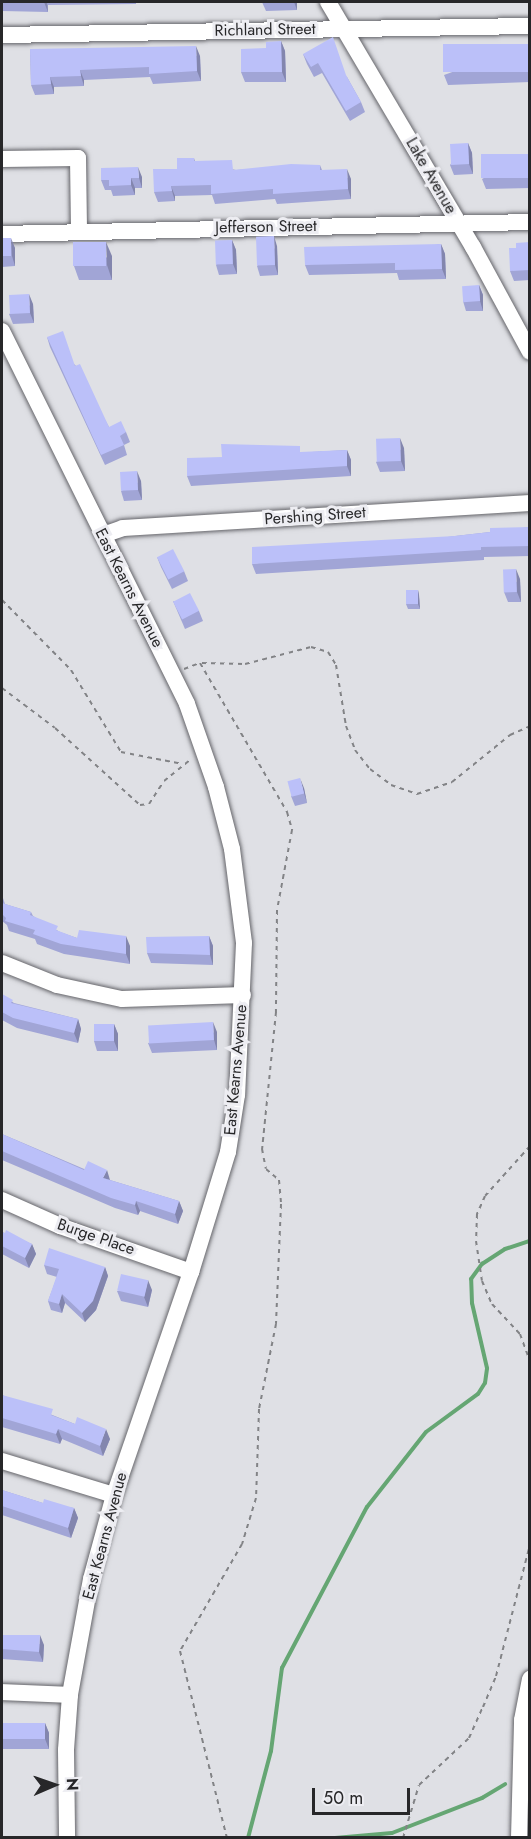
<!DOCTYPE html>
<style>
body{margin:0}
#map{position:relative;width:531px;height:1839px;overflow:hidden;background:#dfe0e5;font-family:Jost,sans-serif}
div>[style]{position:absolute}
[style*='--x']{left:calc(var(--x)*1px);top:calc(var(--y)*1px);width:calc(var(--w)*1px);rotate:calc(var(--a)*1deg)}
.stream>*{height:4px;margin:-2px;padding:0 2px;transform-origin:2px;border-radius:2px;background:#65a673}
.path>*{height:2px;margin-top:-1px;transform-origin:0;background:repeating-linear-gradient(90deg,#828386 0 4.5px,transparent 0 9px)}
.roads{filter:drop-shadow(0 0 2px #65656a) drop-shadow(0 0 2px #65656a)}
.minor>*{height:16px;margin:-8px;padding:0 8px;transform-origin:8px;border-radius:8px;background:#fff}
.wall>*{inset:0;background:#a1a5d6}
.shaded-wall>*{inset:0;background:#8386ae}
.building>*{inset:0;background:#bbc0f9;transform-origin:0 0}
span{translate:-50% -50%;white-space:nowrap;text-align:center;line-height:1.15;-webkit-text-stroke:6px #ededf2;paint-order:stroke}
.street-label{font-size:16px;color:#272729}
.frame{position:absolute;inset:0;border:3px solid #272729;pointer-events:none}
.north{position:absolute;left:24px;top:1755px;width:60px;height:60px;-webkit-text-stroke:4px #ededf2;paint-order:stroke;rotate:88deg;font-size:16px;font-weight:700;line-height:24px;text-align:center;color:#272729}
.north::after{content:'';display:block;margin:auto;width:21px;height:27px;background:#272729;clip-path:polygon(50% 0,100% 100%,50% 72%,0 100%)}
.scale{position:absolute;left:312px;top:1788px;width:98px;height:27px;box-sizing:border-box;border:3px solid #272729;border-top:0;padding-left:8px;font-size:18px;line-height:21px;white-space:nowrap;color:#272729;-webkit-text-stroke:4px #ededf2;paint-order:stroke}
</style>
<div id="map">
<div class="stream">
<div style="--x:248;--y:1838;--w:90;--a:-75.2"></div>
<div style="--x:271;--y:1751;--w:84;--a:-82.5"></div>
<div style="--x:282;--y:1668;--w:182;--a:-62.2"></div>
<div style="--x:367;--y:1507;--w:95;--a:-51.8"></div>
<div style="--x:426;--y:1432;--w:64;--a:-36.2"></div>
<div style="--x:478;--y:1394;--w:13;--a:-58"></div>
<div style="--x:485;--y:1383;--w:15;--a:-82"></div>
<div style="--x:487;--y:1368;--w:67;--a:-103"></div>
<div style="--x:472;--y:1303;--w:24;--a:-92"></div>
<div style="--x:471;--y:1279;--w:19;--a:-54"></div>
<div style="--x:482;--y:1264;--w:27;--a:-33"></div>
<div style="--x:505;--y:1249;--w:26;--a:-18"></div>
<div style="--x:335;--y:1838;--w:57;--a:-5"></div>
<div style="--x:392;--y:1833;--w:97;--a:-21.3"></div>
<div style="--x:482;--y:1798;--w:27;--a:-31"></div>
</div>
<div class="path">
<div style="--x:2;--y:600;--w:98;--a:45.4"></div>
<div style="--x:71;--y:670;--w:96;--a:58.6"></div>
<div style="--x:121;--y:752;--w:63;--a:11"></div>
<div style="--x:202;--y:663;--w:43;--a:1.3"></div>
<div style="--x:245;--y:664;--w:68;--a:-14.4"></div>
<div style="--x:311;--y:647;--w:18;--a:16"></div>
<div style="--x:328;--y:652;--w:15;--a:58"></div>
<div style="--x:336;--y:665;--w:62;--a:80.7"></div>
<div style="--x:346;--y:726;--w:26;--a:69"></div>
<div style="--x:355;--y:750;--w:24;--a:52"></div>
<div style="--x:370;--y:769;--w:26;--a:37"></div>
<div style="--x:391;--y:785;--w:28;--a:19"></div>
<div style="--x:417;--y:794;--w:37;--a:-19"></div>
<div style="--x:452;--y:782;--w:75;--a:-39"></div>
<div style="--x:510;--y:735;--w:22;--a:-24"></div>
<div style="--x:184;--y:669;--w:17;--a:-21"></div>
<div style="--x:200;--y:663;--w:173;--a:59.7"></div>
<div style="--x:287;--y:812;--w:19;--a:74"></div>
<div style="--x:292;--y:830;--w:81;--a:100.6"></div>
<div style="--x:277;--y:910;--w:102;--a:90.6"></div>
<div style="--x:276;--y:1012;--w:138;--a:95.8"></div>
<div style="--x:262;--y:1149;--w:20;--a:79"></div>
<div style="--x:266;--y:1169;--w:17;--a:40"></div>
<div style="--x:279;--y:1180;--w:24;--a:85"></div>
<div style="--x:281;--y:1204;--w:120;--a:92.4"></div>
<div style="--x:276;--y:1324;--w:87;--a:101.3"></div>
<div style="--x:259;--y:1409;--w:89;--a:91.9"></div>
<div style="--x:256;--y:1498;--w:48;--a:106.9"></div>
<div style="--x:242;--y:1544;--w:124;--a:120.1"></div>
<div style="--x:180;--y:1651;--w:193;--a:75.9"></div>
<div style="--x:2;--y:688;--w:66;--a:37"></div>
<div style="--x:55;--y:728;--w:115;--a:42.2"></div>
<div style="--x:140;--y:805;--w:9;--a:-6"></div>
<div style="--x:149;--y:804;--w:27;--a:-57"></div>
<div style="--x:164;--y:781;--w:33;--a:-39"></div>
<div style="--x:530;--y:1146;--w:67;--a:132"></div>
<div style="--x:485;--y:1196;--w:20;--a:114"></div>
<div style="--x:477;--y:1214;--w:27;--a:92"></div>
<div style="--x:476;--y:1241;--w:40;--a:81.5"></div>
<div style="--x:482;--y:1281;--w:25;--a:67"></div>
<div style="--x:492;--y:1304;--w:41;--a:47"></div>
<div style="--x:520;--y:1334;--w:30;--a:70"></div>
<div style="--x:403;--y:1838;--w:55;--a:-73.2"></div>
<div style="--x:419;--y:1785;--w:69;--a:-43.2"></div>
<div style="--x:469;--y:1738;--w:34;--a:-66"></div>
<div style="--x:483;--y:1707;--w:34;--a:-67"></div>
<div style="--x:496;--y:1676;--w:135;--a:-75.5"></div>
</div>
<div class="roads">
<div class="minor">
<div style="--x:328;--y:2;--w:285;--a:59.4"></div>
<div style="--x:473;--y:247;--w:119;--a:61.5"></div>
<div style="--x:2;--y:35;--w:528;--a:-0.98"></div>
<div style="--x:2;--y:159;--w:76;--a:-0.8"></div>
<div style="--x:78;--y:158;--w:74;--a:89.2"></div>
<div style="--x:2;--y:234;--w:528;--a:-1.3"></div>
<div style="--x:2;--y:331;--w:416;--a:63.6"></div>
<div style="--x:187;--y:704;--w:88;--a:70.7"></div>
<div style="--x:216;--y:787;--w:64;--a:75.5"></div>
<div style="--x:232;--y:849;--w:95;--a:82.7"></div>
<div style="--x:244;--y:943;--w:152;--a:92.6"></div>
<div style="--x:237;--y:1095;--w:58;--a:99"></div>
<div style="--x:228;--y:1152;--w:126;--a:107.1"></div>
<div style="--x:191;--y:1272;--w:236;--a:109"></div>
<div style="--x:114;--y:1495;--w:87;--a:105.3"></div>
<div style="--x:91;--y:1579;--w:118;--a:100.3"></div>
<div style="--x:70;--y:1695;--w:55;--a:94.2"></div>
<div style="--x:66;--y:1750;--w:88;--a:89.3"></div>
<div style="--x:103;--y:535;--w:21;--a:-19"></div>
<div style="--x:123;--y:528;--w:408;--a:-3.5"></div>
<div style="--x:2;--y:963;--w:59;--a:21.8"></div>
<div style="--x:57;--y:985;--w:66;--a:12.2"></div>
<div style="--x:122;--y:999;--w:121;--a:-1.9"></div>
<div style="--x:2;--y:1200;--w:64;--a:24.1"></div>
<div style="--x:60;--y:1226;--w:139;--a:19.3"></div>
<div style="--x:2;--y:1461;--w:117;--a:16.9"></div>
<div style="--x:2;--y:1692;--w:68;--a:2.5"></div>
<div style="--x:519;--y:1838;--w:118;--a:-88.5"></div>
<div style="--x:522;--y:1720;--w:42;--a:-79"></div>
</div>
</div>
<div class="wall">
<div style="clip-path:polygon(2px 2px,136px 2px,136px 4px,48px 5px,48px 12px,2px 11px)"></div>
<div style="clip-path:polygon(262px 2px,297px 2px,297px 10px,266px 11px)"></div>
<div style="clip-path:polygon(281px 41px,285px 51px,286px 82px,245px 82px,241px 72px,266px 48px)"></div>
<div style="clip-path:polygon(530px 44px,530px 82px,448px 85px,444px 75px)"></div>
<div style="clip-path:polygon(30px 49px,200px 56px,201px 81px,153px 84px,150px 77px,84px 80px,84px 86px,54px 87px,54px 94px,35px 95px,31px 85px)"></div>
<div style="clip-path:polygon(303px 54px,347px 77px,361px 102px,365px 112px,350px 121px,322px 73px,314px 77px,307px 64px)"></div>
<div style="clip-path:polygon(468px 143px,472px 153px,473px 174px,454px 175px,450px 165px)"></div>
<div style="clip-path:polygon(530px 154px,530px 188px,486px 189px,482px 179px)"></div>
<div style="clip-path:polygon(194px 158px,195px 161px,236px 170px,320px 165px,322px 170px,351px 179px,351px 199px,277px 204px,275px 199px,215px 204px,212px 195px,175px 196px,175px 201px,158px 202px,154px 192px,177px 169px)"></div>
<div style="clip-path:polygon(142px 177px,142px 188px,135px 188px,135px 195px,113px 196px,111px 190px,105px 190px,101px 180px)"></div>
<div style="clip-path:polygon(2px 238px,15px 248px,15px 266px,2px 267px)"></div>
<div style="clip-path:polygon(232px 240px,236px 250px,237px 274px,219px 275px,216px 265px)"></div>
<div style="clip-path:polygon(530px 242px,530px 280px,514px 281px,510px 271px,516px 248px)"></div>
<div style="clip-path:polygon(441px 244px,445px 254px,446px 279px,399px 280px,397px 273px,309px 275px,305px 265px)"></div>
<div style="clip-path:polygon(277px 246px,278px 275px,260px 276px,257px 266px)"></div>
<div style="clip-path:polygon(112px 256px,112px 280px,79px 280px,74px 266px)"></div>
<div style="clip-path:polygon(479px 285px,483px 295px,483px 311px,466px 311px,463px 301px)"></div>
<div style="clip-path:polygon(33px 304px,34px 323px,13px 324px,9px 314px)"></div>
<div style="clip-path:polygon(47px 337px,76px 366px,109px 427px,126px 432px,130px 442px,124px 445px,127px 455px,105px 465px,50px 347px)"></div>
<div style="clip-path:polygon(404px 448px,405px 471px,380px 472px,376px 462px)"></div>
<div style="clip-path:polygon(347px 450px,351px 460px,351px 476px,191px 486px,187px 476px,222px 457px)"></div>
<div style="clip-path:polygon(141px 481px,142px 500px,124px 501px,121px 491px)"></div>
<div style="clip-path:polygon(530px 527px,530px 556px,484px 557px,484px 560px,256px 574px,252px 564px,455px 536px,490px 532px)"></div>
<div style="clip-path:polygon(157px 557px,184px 571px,188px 581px,172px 589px,161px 567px)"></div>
<div style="clip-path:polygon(520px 579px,521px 602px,508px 602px,504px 592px)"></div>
<div style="clip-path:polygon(418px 590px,419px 595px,420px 609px,408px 609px,406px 604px)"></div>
<div style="clip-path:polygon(173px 601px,199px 611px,203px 621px,185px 629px)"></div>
<div style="clip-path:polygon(304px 788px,307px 803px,295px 806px,291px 796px)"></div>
<div style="clip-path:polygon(2px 897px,3px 898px,5px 904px,31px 912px,33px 916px,60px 932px,77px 938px,130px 946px,130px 964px,64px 954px,37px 944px,35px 939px,9px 931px,7px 925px,2px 921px)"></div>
<div style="clip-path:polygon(209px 936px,213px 946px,213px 965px,151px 963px,147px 953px)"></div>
<div style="clip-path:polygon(2px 994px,14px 1003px,78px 1019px,81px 1029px,78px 1043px,17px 1028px,2px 1020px)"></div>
<div style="clip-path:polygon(114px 1024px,118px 1034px,118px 1051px,97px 1051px,94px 1041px)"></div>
<div style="clip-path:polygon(217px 1032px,217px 1050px,152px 1053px,148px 1043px)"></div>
<div style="clip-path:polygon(2px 1134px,110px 1180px,179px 1201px,183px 1211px,178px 1224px,140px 1211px,138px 1215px,115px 1208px,2px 1160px)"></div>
<div style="clip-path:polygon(2px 1232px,32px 1244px,36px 1254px,29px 1268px,2px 1254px)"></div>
<div style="clip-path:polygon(44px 1265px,105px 1267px,108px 1276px,96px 1310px,85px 1322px,65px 1303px,62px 1313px,51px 1310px,48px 1301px,57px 1277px,47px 1274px)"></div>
<div style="clip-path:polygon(152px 1290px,148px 1307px,121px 1301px,117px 1291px)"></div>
<div style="clip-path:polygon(2px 1395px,75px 1424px,110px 1439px,103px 1456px,62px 1439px,60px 1444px,2px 1427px)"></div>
<div style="clip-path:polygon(2px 1490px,43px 1503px,74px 1508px,78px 1518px,71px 1538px,2px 1515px)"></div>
<div style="clip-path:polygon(2px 1635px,44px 1645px,43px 1662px,2px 1659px)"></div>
<div style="clip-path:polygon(2px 1723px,45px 1723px,49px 1733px,49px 1749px,2px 1749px)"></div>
</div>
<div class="shaded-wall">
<div style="clip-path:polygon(44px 2px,47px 2px,48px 12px)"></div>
<div style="clip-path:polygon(294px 2px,297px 2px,297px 10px)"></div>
<div style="clip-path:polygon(281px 41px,285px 51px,286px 82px,282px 72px)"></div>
<div style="clip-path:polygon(196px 46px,200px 56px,201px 81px,197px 71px)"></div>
<div style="clip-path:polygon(80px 70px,84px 80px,84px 86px,81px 76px)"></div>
<div style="clip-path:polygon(50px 77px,54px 87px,54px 94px,51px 84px)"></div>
<div style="clip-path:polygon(468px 143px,472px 153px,473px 174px,469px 164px)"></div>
<div style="clip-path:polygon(138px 167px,142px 177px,142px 188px,139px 178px)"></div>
<div style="clip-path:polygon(347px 169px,351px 179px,351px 199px,348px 189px)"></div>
<div style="clip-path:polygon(131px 178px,135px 188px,135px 195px,131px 185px)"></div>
<div style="clip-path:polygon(171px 186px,175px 196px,175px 201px,172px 191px)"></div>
<div style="clip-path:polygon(274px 236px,277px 246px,278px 275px,275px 265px)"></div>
<div style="clip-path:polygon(11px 238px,15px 248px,15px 266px,12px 256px)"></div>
<div style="clip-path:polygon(232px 240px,236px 250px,237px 274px,233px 264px)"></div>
<div style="clip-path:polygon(106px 242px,112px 256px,112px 280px,107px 265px)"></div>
<div style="clip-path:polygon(441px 244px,445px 254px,446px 279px,442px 269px)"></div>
<div style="clip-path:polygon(479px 285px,483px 295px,483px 311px,480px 301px)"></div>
<div style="clip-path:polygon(29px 294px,33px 304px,34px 323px,30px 313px)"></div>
<div style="clip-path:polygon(400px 438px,404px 448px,405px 471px,401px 461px)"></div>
<div style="clip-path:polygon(347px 450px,351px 460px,351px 476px,347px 466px)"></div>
<div style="clip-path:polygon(137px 471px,141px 481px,142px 500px,138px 490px)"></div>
<div style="clip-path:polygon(516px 569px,520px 579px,521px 602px,517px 592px)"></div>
<div style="clip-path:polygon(418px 590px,419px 595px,420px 609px,418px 604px)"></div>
<div style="clip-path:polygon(300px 778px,304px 788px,307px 803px,304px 793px)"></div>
<div style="clip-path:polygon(126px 936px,130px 946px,130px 964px,126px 954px)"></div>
<div style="clip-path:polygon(209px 936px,213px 946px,213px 965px,210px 955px)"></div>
<div style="clip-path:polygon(78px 1019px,81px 1029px,78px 1043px,74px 1033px)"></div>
<div style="clip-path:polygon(213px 1022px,217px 1032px,217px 1050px,214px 1040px)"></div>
<div style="clip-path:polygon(114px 1024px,118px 1034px,118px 1051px,114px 1041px)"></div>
<div style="clip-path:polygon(107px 1170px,110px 1180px,103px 1178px)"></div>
<div style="clip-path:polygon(136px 1201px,140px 1211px,138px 1215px,135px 1205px)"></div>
<div style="clip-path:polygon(179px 1201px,183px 1211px,178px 1224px,175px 1214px)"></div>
<div style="clip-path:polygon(32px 1244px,36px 1254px,29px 1268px,25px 1258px)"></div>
<div style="clip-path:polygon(105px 1267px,108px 1276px,96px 1310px,85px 1322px,82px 1313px)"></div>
<div style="clip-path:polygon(148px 1280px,152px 1290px,148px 1307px,144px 1297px)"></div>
<div style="clip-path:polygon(62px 1294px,65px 1303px,62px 1313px,59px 1304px)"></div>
<div style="clip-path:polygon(58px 1429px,62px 1439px,60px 1444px,56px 1434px)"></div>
<div style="clip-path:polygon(106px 1429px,110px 1439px,103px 1456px,100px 1446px)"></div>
<div style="clip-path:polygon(74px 1508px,78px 1518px,71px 1538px,68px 1528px)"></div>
<div style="clip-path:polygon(40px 1635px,44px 1645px,43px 1662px,39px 1652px)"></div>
<div style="clip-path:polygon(45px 1723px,49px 1733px,49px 1749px,45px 1739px)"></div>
</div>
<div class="building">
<div style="clip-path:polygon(333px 37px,346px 75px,361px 102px,346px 111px,318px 63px,311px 67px,303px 54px)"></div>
<div style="clip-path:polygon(281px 41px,282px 72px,241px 72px,241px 49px,266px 48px,266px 42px)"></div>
<div style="left:530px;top:44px;width:28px;height:87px;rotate:90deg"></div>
<div style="clip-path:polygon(196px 46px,197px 71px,149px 74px,149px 67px,80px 70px,81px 76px,50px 77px,51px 84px,31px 85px,30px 49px)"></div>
<div style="left:468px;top:143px;width:21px;height:18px;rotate:87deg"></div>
<div style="left:530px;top:154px;width:24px;height:49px;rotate:90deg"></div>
<div style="clip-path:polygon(177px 158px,194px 158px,194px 161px,232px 160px,233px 170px,291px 164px,320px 165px,320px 170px,347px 169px,348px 189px,273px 194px,273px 189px,211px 194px,211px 185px,171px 186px,172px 191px,154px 192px,153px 169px,177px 169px)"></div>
<div style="clip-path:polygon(138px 167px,139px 178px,131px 178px,131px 185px,109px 186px,109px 180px,101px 180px,101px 168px)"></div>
<div style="left:274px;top:236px;width:29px;height:18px;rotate:88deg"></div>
<div style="left:2px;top:238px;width:9px;height:18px"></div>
<div style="left:232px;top:240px;width:24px;height:17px;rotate:88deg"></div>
<div style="left:73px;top:242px;width:33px;height:24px"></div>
<div style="clip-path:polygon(530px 242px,530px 270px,510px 271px,509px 248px,516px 248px,516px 243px)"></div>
<div style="clip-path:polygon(441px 244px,442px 269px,395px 270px,395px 263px,305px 265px,304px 247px)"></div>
<div style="left:479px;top:285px;width:16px;height:17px;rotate:86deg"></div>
<div style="left:29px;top:294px;width:19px;height:20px;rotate:87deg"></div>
<div style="clip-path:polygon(63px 331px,75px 366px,80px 364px,109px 427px,121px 421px,126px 432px,120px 436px,124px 445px,101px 455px,47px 337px)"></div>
<div style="left:400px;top:438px;width:23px;height:24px;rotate:88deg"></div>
<div style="clip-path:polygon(221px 444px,300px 446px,300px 452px,347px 450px,347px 466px,187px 476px,187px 458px,222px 457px)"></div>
<div style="left:137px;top:471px;width:19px;height:17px;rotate:87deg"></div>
<div style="clip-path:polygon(530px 527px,530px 546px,481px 547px,481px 550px,252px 564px,252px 547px,455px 536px,490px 532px,490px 528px)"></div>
<div style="left:173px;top:549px;width:25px;height:18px;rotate:63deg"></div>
<div style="left:516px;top:569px;width:23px;height:13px;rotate:88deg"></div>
<div style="left:406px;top:590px;width:12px;height:14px"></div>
<div style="left:190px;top:593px;width:20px;height:19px;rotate:63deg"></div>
<div style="left:300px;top:778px;width:16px;height:13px;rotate:75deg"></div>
<div style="clip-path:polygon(2px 903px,31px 912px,30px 915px,58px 926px,56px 930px,77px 938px,79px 930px,126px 936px,126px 954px,61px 944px,33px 934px,35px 930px,5px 921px,6px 918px,2px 914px)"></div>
<div style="clip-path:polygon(209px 936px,210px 955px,147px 953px,146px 937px)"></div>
<div style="clip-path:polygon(2px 994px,13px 1000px,11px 1003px,78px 1019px,74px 1033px,13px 1018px,2px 1012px)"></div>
<div style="left:213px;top:1022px;width:18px;height:65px;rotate:87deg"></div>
<div style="left:94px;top:1024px;width:20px;height:17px"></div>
<div style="clip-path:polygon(2px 1134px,84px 1170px,88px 1161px,107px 1170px,103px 1178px,179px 1201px,175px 1214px,136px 1201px,135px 1205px,111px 1198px,2px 1151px)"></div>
<div style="clip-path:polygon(6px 1230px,32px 1244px,25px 1258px,2px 1246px,2px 1232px,5px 1233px)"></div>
<div style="clip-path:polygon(49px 1248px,105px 1267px,93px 1301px,82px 1313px,62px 1294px,59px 1304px,48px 1301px,59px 1269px,44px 1265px)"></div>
<div style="left:121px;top:1274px;width:28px;height:17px;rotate:13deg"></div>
<div style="clip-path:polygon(2px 1395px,53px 1409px,51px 1415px,75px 1424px,77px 1417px,106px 1429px,100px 1446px,58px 1429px,56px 1434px,2px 1418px)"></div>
<div style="clip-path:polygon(2px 1490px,43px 1503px,44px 1499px,74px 1508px,68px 1528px,2px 1506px)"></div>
<div style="clip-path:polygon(2px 1635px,40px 1635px,39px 1652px,2px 1649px)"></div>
<div style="left:2px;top:1723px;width:43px;height:16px"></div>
</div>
<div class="street-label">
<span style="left:265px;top:30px;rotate:-1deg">Richland Street</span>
<span style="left:431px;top:176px;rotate:60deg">Lake Avenue</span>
<span style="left:266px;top:227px;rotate:-1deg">Jefferson Street</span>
<span style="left:315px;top:516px;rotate:-4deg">Pershing Street</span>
<span style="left:129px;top:588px;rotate:63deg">East Kearns Avenue</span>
<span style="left:236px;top:1070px;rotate:-85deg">East Kearns Avenue</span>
<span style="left:96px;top:1237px;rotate:19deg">Burge Place</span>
<span style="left:105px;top:1536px;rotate:-75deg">East Kearns Avenue</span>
</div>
<div class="frame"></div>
<div class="north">N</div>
<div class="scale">50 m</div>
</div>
